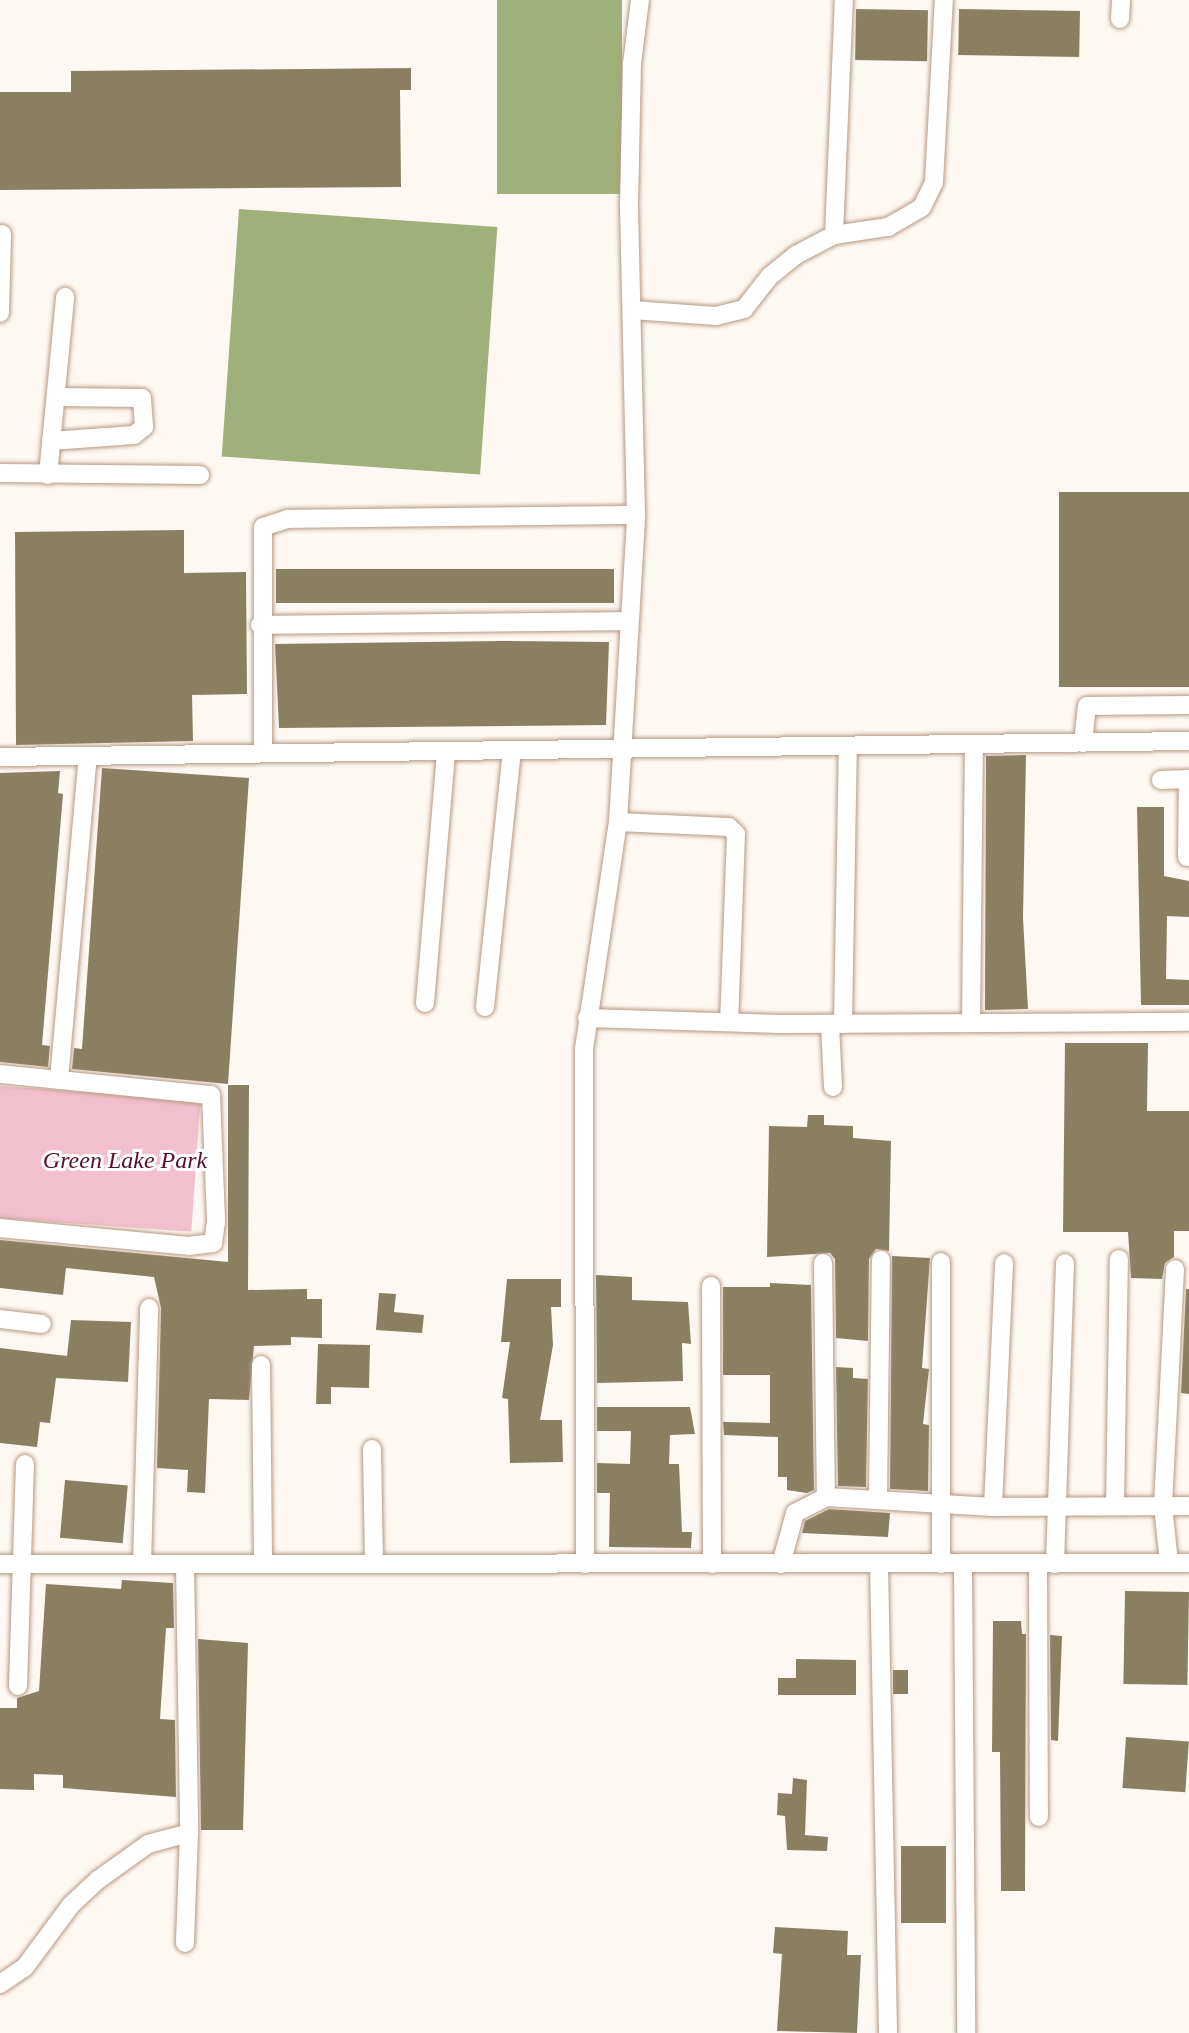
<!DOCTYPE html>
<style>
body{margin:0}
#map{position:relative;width:1189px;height:2033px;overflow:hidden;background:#fef8f3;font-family:Georgia,serif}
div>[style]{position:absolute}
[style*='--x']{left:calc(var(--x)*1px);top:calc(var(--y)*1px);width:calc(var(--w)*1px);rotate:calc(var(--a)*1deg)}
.green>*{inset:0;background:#f1bfce;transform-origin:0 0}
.water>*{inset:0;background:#9fb07a;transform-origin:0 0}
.building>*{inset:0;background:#8a7f60;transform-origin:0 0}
.roads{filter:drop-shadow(0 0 2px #b59882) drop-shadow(0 0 2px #b59882)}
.minor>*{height:18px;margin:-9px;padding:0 9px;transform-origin:9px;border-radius:9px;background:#fff}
span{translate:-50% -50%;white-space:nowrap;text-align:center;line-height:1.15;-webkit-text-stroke:6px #fff;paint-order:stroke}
.park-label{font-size:24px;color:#550e2e;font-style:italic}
</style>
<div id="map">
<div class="green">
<div style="left:0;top:1086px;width:201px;height:132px;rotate:4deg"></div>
</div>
<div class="water">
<div style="left:497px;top:0;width:125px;height:194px"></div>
<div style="left:239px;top:209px;width:259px;height:248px;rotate:4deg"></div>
</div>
<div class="building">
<div style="left:856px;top:9px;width:72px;height:51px;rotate:1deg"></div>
<div style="left:959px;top:9px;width:121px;height:46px;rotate:1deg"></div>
<div style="clip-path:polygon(411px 68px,411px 90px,400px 90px,401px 187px,0 190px,0 92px,71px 92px,71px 71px)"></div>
<div style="left:1059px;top:492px;width:130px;height:195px"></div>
<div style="clip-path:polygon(184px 530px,184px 573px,246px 572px,247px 694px,192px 695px,193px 741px,16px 745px,15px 532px)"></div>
<div style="left:614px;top:569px;width:34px;height:338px;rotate:90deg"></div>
<div style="clip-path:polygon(499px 641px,609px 642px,606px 725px,279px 728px,275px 644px)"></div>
<div style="clip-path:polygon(1026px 755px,1023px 918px,1028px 1009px,985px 1010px,986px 756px)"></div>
<div style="clip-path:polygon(102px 768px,249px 778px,228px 1084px,72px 1069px,74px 1048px,82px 1049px)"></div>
<div style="clip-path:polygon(60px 771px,58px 793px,63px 794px,42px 1045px,50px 1046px,48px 1067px,0 1062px,0 773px)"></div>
<div style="clip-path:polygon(1137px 807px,1164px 807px,1164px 876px,1189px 881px,1189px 917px,1167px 916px,1166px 979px,1189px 980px,1189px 1005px,1141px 1005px)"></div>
<div style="clip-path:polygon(1065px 1043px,1148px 1043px,1147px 1111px,1189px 1111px,1189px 1231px,1174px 1231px,1174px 1257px,1165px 1263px,1162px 1279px,1131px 1278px,1128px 1232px,1063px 1232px)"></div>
<div style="clip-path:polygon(228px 1085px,249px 1085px,248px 1290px,307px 1289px,307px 1299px,322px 1299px,322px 1338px,291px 1337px,291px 1345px,254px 1346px,249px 1400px,209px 1399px,205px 1493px,187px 1492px,188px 1470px,157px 1468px,161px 1308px,154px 1277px,66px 1268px,63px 1295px,0 1288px,0 1240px,228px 1262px)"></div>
<div style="clip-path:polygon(808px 1115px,824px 1115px,824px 1125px,853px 1126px,853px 1138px,891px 1141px,889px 1251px,876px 1249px,869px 1259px,868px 1341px,836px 1338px,835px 1259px,830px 1253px,767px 1257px,769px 1126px,807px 1127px)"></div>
<div style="clip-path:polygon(892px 1256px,930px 1258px,922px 1368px,929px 1369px,923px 1424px,929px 1425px,928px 1491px,890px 1489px)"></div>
<div style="clip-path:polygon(596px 1275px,632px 1277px,632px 1300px,688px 1302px,691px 1344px,682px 1343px,683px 1381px,597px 1383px)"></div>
<div style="clip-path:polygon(507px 1279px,561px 1279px,561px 1307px,551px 1307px,553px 1345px,540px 1420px,562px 1420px,563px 1462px,510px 1463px,508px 1399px,502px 1398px,510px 1342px,501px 1342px)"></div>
<div style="clip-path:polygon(770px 1283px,811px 1285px,814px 1490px,807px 1493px,787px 1490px,787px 1477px,778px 1477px,778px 1437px,724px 1435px,723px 1422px,770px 1423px,770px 1375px,723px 1375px,723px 1287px,770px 1287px)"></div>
<div style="clip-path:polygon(1186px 1289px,1189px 1289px,1189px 1394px,1181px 1393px)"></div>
<div style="clip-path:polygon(379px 1293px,396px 1294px,394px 1312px,424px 1315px,422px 1333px,376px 1330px)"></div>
<div style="clip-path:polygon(71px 1320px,131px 1322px,128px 1382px,56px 1378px,50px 1423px,40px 1422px,37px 1447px,0 1443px,0 1348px,67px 1356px)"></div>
<div style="clip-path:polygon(318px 1344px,370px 1345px,369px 1388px,331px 1387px,331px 1404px,316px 1404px)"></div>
<div style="clip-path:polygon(836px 1367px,853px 1368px,853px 1378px,868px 1379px,866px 1487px,838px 1486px)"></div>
<div style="clip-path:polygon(597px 1407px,690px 1407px,695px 1434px,670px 1435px,669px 1464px,679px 1464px,682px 1532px,692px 1532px,691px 1548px,609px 1547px,610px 1493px,597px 1493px,597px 1463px,630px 1464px,631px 1431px,597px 1431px)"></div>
<div style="left:65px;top:1480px;width:63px;height:58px;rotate:5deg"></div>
<div style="clip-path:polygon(829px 1509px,890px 1513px,888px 1537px,802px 1533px,805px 1521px)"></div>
<div style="clip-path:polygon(122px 1580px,173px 1583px,174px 1628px,166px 1628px,160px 1719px,175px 1720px,176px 1797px,63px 1788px,63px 1775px,34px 1774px,34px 1790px,0 1789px,0 1708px,17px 1708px,17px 1698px,39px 1691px,46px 1584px,121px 1589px)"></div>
<div style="left:1125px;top:1591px;width:64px;height:93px;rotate:1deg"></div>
<div style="clip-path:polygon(993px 1621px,1021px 1621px,1022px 1634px,1026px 1634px,1025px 1891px,1001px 1891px,1000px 1752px,992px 1752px)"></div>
<div style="clip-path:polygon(1050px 1635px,1062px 1636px,1058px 1741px,1051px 1740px)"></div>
<div style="clip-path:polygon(198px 1639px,248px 1643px,243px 1830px,201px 1830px)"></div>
<div style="clip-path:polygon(796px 1659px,856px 1660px,856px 1695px,778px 1695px,778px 1678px,796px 1678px)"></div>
<div style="left:893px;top:1670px;width:15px;height:24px"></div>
<div style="left:1126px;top:1737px;width:63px;height:51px;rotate:4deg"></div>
<div style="clip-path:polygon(793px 1778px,807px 1780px,805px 1835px,828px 1837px,827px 1851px,787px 1850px,785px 1816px,777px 1815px,778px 1793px,792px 1794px)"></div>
<div style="left:901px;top:1846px;width:45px;height:77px"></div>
<div style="clip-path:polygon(775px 1927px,848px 1931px,847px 1955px,861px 1955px,857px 2033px,777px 2031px,782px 1954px,773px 1953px)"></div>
</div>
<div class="roads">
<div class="minor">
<div style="--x:1120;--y:19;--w:19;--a:-87"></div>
<div style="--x:834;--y:235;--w:235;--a:-87.6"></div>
<div style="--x:632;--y:310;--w:84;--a:4.1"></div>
<div style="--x:716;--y:316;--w:29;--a:-14"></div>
<div style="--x:744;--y:309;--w:42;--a:-51.8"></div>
<div style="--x:770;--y:276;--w:33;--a:-39"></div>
<div style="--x:796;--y:255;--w:43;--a:-27.8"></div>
<div style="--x:834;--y:235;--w:55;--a:-8.4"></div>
<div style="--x:888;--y:227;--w:39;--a:-30"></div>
<div style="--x:922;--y:207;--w:28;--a:-64"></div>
<div style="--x:934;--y:182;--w:182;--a:-86.9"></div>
<div style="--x:0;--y:313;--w:79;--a:-88.5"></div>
<div style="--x:51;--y:441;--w:83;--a:-4.1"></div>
<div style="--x:134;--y:435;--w:13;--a:-39"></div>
<div style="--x:144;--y:427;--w:29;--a:-94"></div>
<div style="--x:142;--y:398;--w:86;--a:-179.3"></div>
<div style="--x:0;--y:473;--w:200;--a:0.6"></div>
<div style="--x:48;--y:475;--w:179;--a:-84.5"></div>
<div style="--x:260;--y:625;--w:369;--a:-0.6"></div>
<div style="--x:1083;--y:743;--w:37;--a:-84"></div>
<div style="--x:1087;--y:706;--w:102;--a:-0.6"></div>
<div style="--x:263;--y:752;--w:225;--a:-90"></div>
<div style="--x:263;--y:527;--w:25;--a:-18"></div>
<div style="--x:287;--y:519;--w:349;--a:-0.7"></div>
<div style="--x:0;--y:757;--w:1189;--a:-0.77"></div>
<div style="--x:1161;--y:780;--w:28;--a:-2"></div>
<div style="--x:618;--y:822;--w:111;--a:2.6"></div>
<div style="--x:729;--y:827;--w:10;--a:45"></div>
<div style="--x:736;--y:834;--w:188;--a:92.1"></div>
<div style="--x:1187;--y:857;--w:78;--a:-89.3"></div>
<div style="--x:425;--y:1003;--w:253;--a:-85.2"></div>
<div style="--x:485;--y:1007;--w:258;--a:-84"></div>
<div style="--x:587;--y:1018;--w:194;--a:1.8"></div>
<div style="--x:781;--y:1024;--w:408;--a:-0.3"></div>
<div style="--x:971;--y:1022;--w:277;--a:-89.4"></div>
<div style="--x:830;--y:1024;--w:63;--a:87.3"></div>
<div style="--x:843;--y:1024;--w:278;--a:-89"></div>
<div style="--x:0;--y:1074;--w:212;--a:5.7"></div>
<div style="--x:211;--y:1095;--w:127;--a:87.7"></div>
<div style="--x:216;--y:1222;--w:21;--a:98"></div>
<div style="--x:213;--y:1243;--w:23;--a:173"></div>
<div style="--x:190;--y:1246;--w:191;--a:-174.6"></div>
<div style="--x:59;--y:1079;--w:324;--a:-84.9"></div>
<div style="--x:823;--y:1263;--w:234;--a:89.3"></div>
<div style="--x:711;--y:1286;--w:278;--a:89.8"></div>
<div style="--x:0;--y:1319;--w:42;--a:6.8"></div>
<div style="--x:261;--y:1365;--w:199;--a:89.4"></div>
<div style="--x:372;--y:1449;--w:115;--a:89"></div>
<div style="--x:878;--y:1497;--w:237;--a:-89.3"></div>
<div style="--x:1115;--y:1506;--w:247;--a:-89.1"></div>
<div style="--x:993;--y:1507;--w:244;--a:-87.4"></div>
<div style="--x:1038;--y:1563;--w:254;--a:89.8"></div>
<div style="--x:1169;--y:1563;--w:57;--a:-96"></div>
<div style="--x:1163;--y:1506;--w:237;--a:-87.1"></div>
<div style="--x:0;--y:1564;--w:1189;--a:-0.05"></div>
<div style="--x:142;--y:1564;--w:256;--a:-88.4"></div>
<div style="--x:185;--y:1564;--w:269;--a:89.1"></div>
<div style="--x:189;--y:1833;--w:110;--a:92.1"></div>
<div style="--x:585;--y:1564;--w:515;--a:-90.11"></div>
<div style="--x:584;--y:1049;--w:230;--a:-81.5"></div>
<div style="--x:618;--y:822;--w:308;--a:-86.6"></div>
<div style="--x:636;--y:515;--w:310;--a:-91.3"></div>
<div style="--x:629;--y:205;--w:141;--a:-88.8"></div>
<div style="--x:632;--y:64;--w:64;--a:-82.9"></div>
<div style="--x:781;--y:1564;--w:53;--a:-74.6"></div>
<div style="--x:795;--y:1513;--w:35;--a:-27"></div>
<div style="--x:826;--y:1497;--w:167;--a:3.4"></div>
<div style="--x:993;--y:1507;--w:196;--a:-0.3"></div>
<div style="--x:879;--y:1564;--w:469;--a:88.9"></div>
<div style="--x:941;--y:1564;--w:302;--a:-90"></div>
<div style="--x:963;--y:1564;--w:469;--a:89.6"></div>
<div style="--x:1055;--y:1564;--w:301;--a:-88.1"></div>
<div style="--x:18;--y:1686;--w:222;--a:-88.2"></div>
<div style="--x:0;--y:1984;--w:30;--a:-34"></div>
<div style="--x:25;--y:1967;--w:77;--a:-53.4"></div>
<div style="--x:71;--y:1905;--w:37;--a:-43"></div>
<div style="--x:98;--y:1880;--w:62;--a:-35.8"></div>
<div style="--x:148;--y:1844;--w:42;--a:-15"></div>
</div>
</div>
<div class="park-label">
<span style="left:125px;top:1161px">Green Lake Park</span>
</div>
</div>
